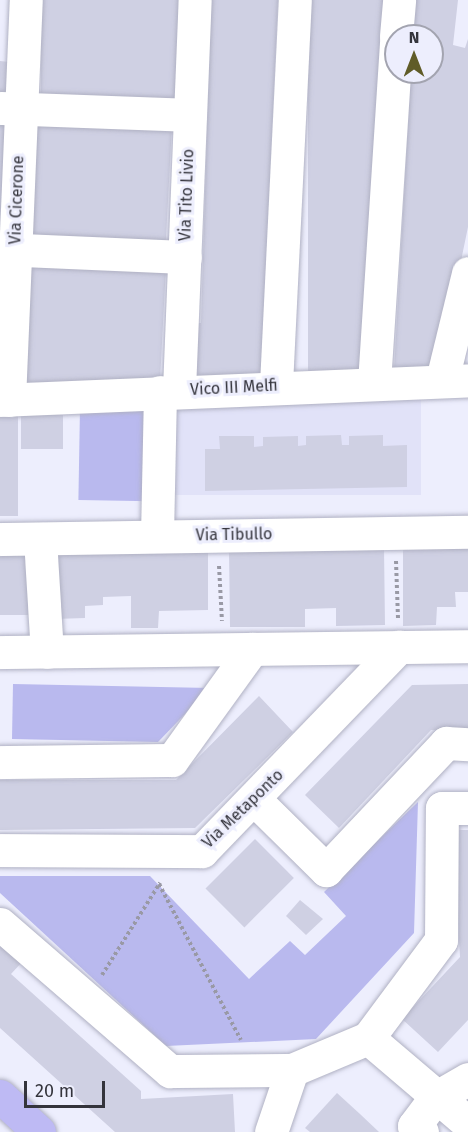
<!DOCTYPE html>
<style>
body{margin:0}
#map{position:relative;width:468px;height:1132px;overflow:hidden;background:#edeefd;font-family:"Fira Sans",sans-serif}
div>[style]{position:absolute}
[style*='--x']{left:calc(var(--x)*1px);top:calc(var(--y)*1px);width:calc(var(--w)*1px);rotate:calc(var(--a)*1deg)}
.built>*{inset:0;background:#e1e2f8;transform-origin:0 0}
.green>*{inset:0;background:#b9b9ee;transform-origin:0 0}
.building>*{inset:0;background:#cfd0e3;transform-origin:0 0}
.path>*{height:4px;margin-top:-2px;transform-origin:0;background:repeating-linear-gradient(90deg,#9999a5 0 3px,transparent 0 6px)}
.roads{filter:drop-shadow(0 0 2px #b0b1c3) drop-shadow(0 0 2px #b0b1c3)}
.minor>*{height:33px;margin:-16.5px;padding:0 16.5px;transform-origin:16.5px;border-radius:16.5px;background:#fff}
.major>*{height:33px;margin:-16.5px;padding:0 16.5px;transform-origin:16.5px;border-radius:16.5px;background:#bebaf4}
span{translate:-50% -50%;white-space:nowrap;text-align:center;line-height:1.15;-webkit-text-stroke:6px #edeefd;paint-order:stroke}
.street-label{font-size:16px;color:#34343c}
.north{position:absolute;left:384px;top:24px;width:60px;height:60px;box-sizing:border-box;background:#edeefd;border:2px solid #a3a4b0;border-radius:50%;rotate:0deg;font-size:16px;font-weight:700;line-height:24px;text-align:center;color:#34343c}
.north::after{content:'';display:block;margin:auto;width:21px;height:27px;background:#605c28;clip-path:polygon(50% 0,100% 100%,50% 72%,0 100%)}
.scale{position:absolute;left:24px;top:1081px;width:81px;height:27px;box-sizing:border-box;border:3px solid #34343c;border-top:0;padding-left:8px;font-size:18px;line-height:21px;white-space:nowrap;color:#34343c;-webkit-text-stroke:4px #edeefd;paint-order:stroke}
</style>
<div id="map">
<div class="built">
<div style="left:421px;top:398px;width:97px;height:249px;rotate:90deg"></div>
</div>
<div class="green">
<div style="left:80px;top:408px;width:72px;height:92px;rotate:1deg"></div>
<div style="clip-path:polygon(13px 684px,210px 688px,158px 742px,12px 739px)"></div>
<div style="clip-path:polygon(418px 802px,414px 933px,316px 1039px,166px 1046px,0 893px,0 876px,150px 876px,249px 979px,290px 941px,305px 955px,346px 916px,324px 892px)"></div>
</div>
<div class="building">
<div style="left:41px;top:0;width:137px;height:99px"></div>
<div style="clip-path:polygon(211px 0,278px 0,261px 374px,189px 380px,194px 323px,201px 323px)"></div>
<div style="left:308px;top:0;width:80px;height:372px"></div>
<div style="clip-path:polygon(415px 0,458px 0,453px 45px,465px 48px,468px 39px,468px 227px,443px 348px,433px 369px,394px 371px,411px 72px,432px 72px,432px 36px,413px 36px)"></div>
<div style="clip-path:polygon(0 61px,9px 62px,7px 95px,0 95px)"></div>
<div style="clip-path:polygon(0 120px,7px 120px,0 225px)"></div>
<div style="left:36px;top:121px;width:136px;height:118px;rotate:3deg"></div>
<div style="left:30px;top:263px;width:136px;height:119px;rotate:3deg"></div>
<div style="left:63px;top:415px;width:34px;height:42px;rotate:90deg"></div>
<div style="left:0;top:416px;width:18px;height:100px"></div>
<div style="clip-path:polygon(341px 435px,342px 445px,349px 445px,349px 436px,383px 435px,383px 446px,407px 445px,407px 487px,205px 491px,205px 449px,220px 449px,219px 436px,254px 436px,254px 447px,263px 446px,263px 437px,298px 436px,298px 446px,306px 445px,306px 436px)"></div>
<div style="clip-path:polygon(403px 546px,468px 546px,468px 592px,455px 592px,456px 607px,437px 607px,436px 625px,403px 626px)"></div>
<div style="clip-path:polygon(384px 548px,385px 625px,336px 626px,336px 608px,305px 609px,305px 627px,230px 627px,229px 550px)"></div>
<div style="clip-path:polygon(53px 551px,208px 551px,208px 610px,159px 611px,158px 628px,131px 628px,131px 596px,103px 597px,103px 605px,85px 606px,85px 618px,55px 619px)"></div>
<div style="left:0;top:555px;width:31px;height:60px"></div>
<div style="clip-path:polygon(468px 684px,468px 731px,431px 730px,339px 828px,305px 795px,412px 685px)"></div>
<div style="clip-path:polygon(259px 696px,293px 732px,195px 828px,0 830px,0 780px,176px 780px)"></div>
<div style="clip-path:polygon(453px 830px,468px 830px,468px 1020px,438px 1052px,402px 1019px,460px 957px)"></div>
<div style="left:255px;top:839px;width:55px;height:70px;rotate:45deg"></div>
<div style="clip-path:polygon(300px 900px,323px 919px,306px 935px,286px 916px)"></div>
<div style="clip-path:polygon(0 940px,23px 961px,11px 974px,141px 1091px,141px 1099px,233px 1094px,235px 1132px,115px 1132px,0 1028px)"></div>
<div style="clip-path:polygon(337px 1093px,360px 1114px,379px 1132px,310px 1132px,305px 1128px)"></div>
</div>
<div class="path">
<div style="--x:396;--y:561;--w:58;--a:88"></div>
<div style="--x:219;--y:566;--w:55;--a:86.9"></div>
<div style="--x:159;--y:884;--w:176;--a:62.3"></div>
<div style="--x:102;--y:975;--w:109;--a:-57.8"></div>
</div>
<div class="roads">
<div class="minor">
<div style="--x:396;--y:36;--w:36;--a:-85"></div>
<div style="--x:0;--y:108;--w:190;--a:2.1"></div>
<div style="--x:0;--y:249;--w:185;--a:2.5"></div>
<div style="--x:442;--y:380;--w:110;--a:-76.3"></div>
<div style="--x:374;--y:383;--w:345;--a:-86.3"></div>
<div style="--x:276;--y:385;--w:385;--a:-87.2"></div>
<div style="--x:179;--y:390;--w:390;--a:-87.7"></div>
<div style="--x:0;--y:400;--w:468;--a:-2.4"></div>
<div style="--x:9;--y:400;--w:400;--a:-87.6"></div>
<div style="--x:157;--y:536;--w:144;--a:-88.8"></div>
<div style="--x:0;--y:539;--w:468;--a:-0.9"></div>
<div style="--x:40;--y:539;--w:113;--a:86.5"></div>
<div style="--x:0;--y:652;--w:468;--a:-0.7"></div>
<div style="--x:0;--y:762;--w:172;--a:-0.7"></div>
<div style="--x:172;--y:760;--w:137;--a:-54.2"></div>
<div style="--x:255;--y:800;--w:100;--a:44.6"></div>
<div style="--x:326;--y:870;--w:175;--a:-46.6"></div>
<div style="--x:446;--y:743;--w:22;--a:3"></div>
<div style="--x:0;--y:850;--w:202;--a:0.3"></div>
<div style="--x:202;--y:851;--w:284;--a:-46"></div>
<div style="--x:0;--y:924;--w:225;--a:40.9"></div>
<div style="--x:170;--y:1071;--w:122;--a:-0.5"></div>
<div style="--x:368;--y:1038;--w:131;--a:40.4"></div>
<div style="--x:271;--y:1132;--w:65;--a:-71.3"></div>
<div style="--x:292;--y:1070;--w:82;--a:-22.8"></div>
<div style="--x:368;--y:1038;--w:122;--a:-53.3"></div>
<div style="--x:441;--y:940;--w:132;--a:-89.6"></div>
<div style="--x:442;--y:808;--w:26;--a:0"></div>
<div style="--x:422;--y:1132;--w:10;--a:-143"></div>
<div style="--x:414;--y:1126;--w:35;--a:-53"></div>
<div style="--x:435;--y:1098;--w:38;--a:-30"></div>
</div>
<div class="major">
<div style="--x:0;--y:1096;--w:53;--a:42.7"></div>
</div>
</div>
<div class="street-label">
<span style="left:187px;top:195px;rotate:-88deg">Via Tito Livio</span>
<span style="left:17px;top:200px;rotate:-88deg">Via Cicerone</span>
<span style="left:234px;top:388px;rotate:-3deg">Vico III Melfi</span>
<span style="left:234px;top:535px;rotate:-1deg">Via Tibullo</span>
<span style="left:243px;top:809px;rotate:-44deg">Via Metaponto</span>
</div>
<div class="north">N</div>
<div class="scale">20 m</div>
</div>
